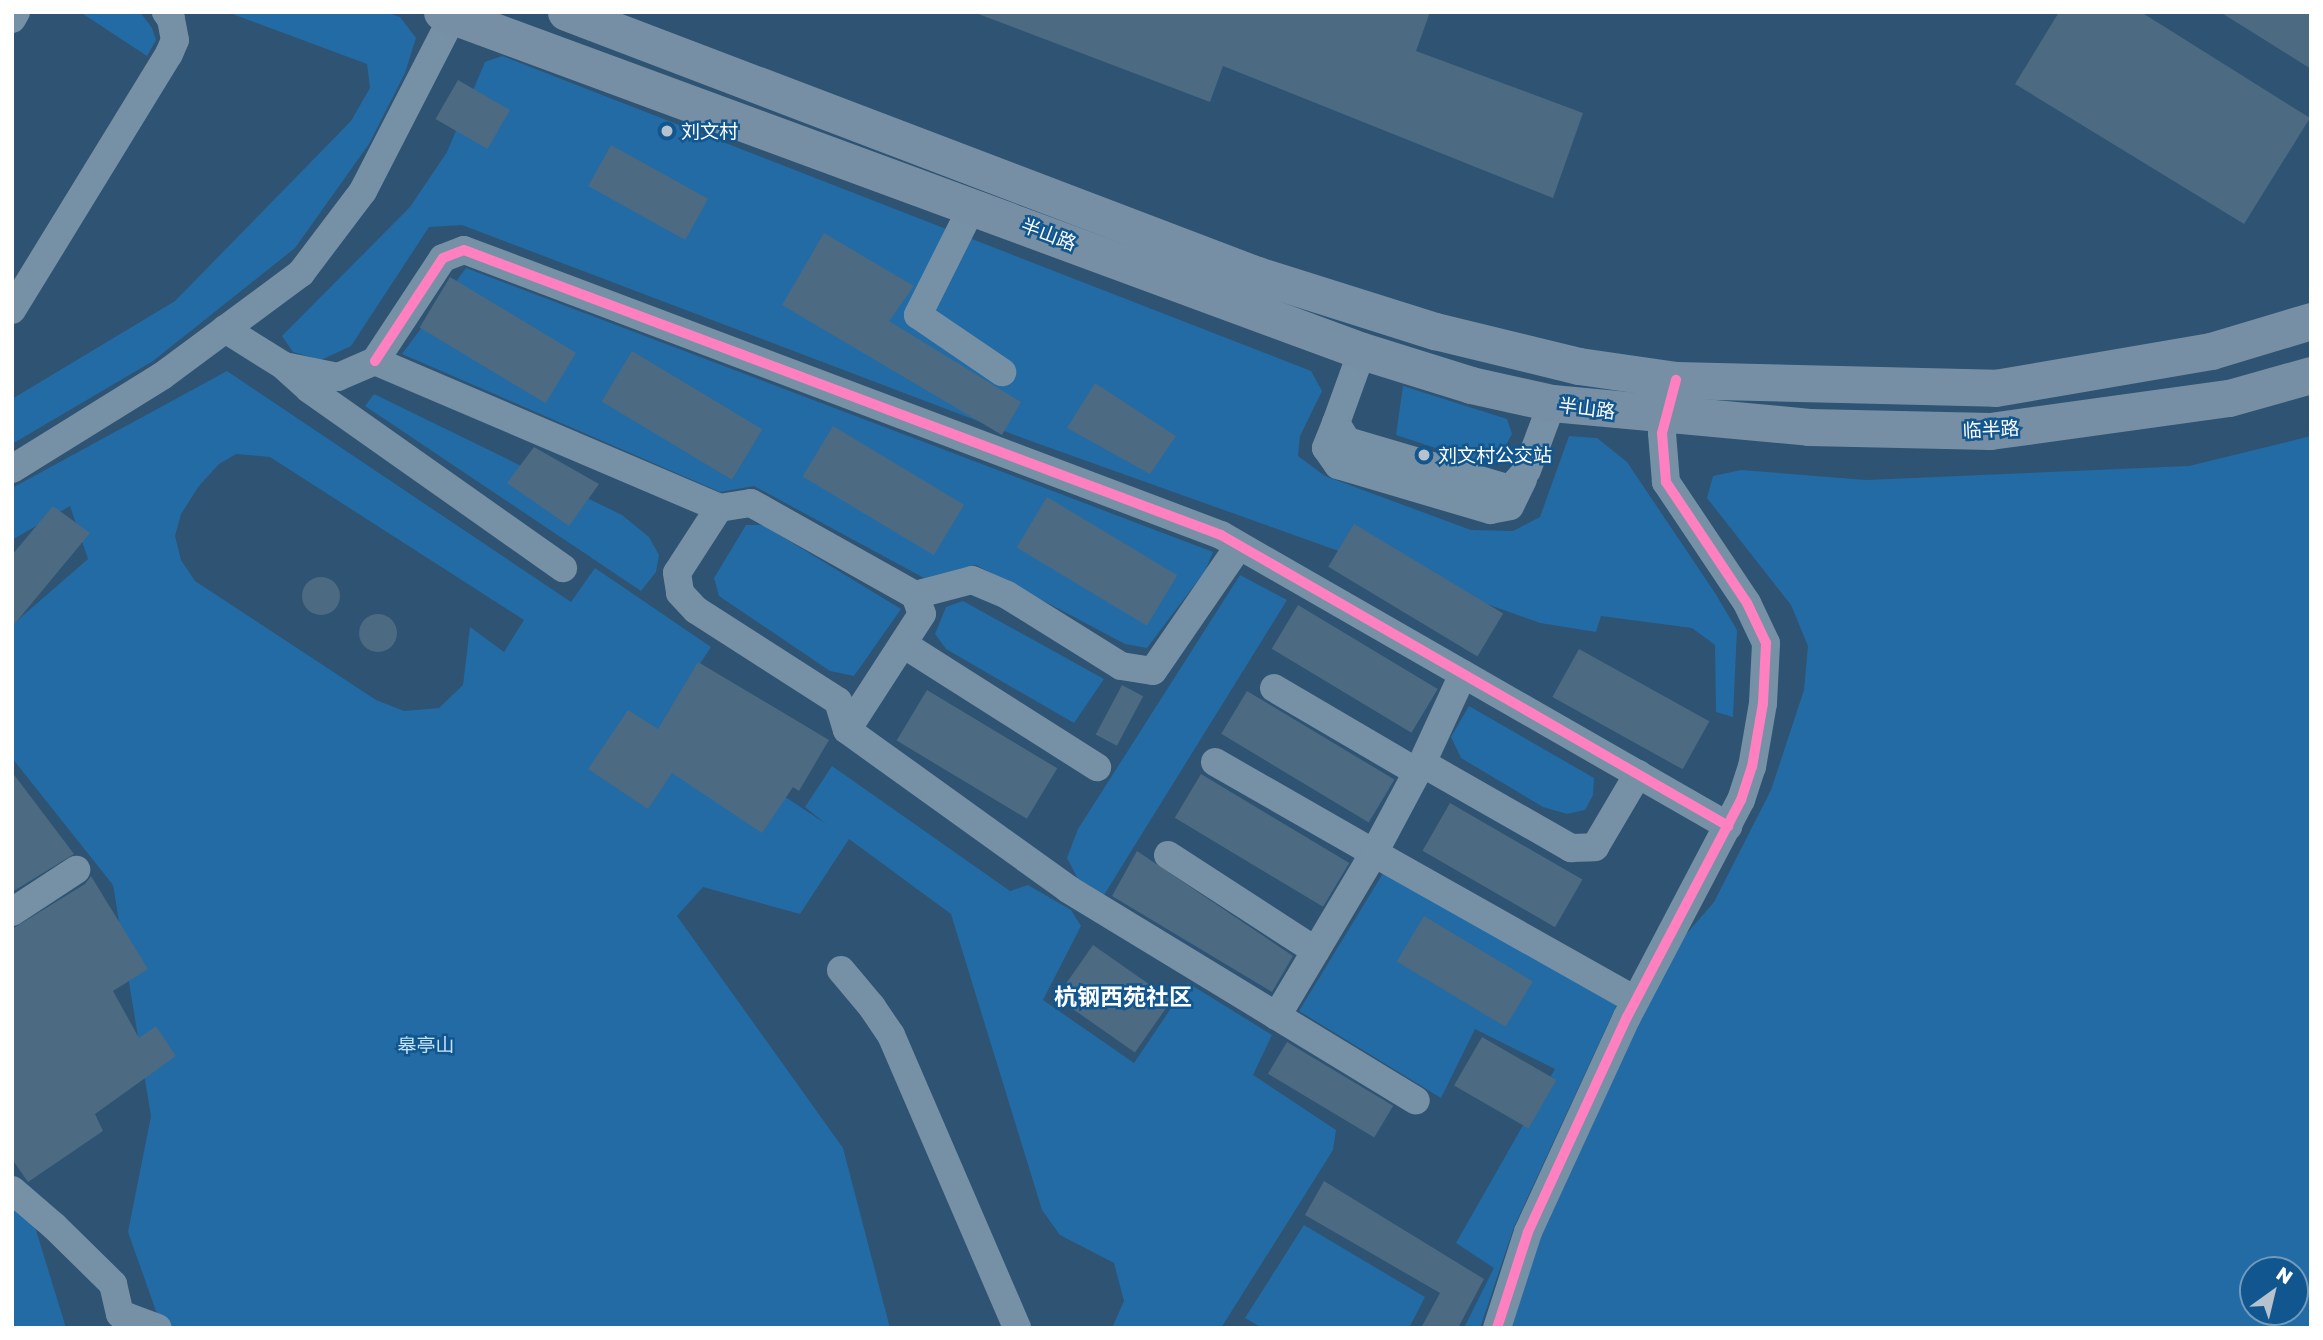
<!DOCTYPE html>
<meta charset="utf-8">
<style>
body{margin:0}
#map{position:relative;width:2323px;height:1340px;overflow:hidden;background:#2f5372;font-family:"Golos Text","Noto Sans SC",sans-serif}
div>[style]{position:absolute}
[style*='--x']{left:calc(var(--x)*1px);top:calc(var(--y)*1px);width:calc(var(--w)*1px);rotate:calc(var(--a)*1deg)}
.green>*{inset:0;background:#236ba4}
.building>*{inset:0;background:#4c6a82;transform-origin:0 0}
.round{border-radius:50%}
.minor>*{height:28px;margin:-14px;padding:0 14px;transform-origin:14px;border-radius:14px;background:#7690a6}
.major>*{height:37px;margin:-18.5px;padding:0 18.5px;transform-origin:18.5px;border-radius:18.5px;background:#768fa5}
.cycleway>*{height:10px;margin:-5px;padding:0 5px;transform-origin:5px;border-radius:5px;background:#ff80c0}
.dots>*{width:19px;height:19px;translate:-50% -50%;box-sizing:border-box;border:4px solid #12568f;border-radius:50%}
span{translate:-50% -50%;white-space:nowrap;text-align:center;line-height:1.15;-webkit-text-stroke:5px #12568f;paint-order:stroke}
.poi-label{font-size:19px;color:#fff}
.left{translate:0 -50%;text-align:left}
.street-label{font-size:19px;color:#fff}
.park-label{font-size:19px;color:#c4e4fc}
.quarter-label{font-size:23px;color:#fff;font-weight:700}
.frame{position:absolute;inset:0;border:14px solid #fff;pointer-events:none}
.north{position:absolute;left:2239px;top:1256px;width:70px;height:70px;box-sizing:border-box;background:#12568f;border:2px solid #719abc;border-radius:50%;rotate:34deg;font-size:19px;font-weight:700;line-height:28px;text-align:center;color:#fff}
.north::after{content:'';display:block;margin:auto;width:24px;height:32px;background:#b6c3ce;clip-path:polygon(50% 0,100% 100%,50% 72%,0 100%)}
</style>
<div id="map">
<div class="green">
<div style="clip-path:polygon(80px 12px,140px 12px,152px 28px,156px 40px,147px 56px)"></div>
<div style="clip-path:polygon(227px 12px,386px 12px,400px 17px,416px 38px,405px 73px,369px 144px,295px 248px,153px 361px,12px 444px,12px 399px,175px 301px,351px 121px,370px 88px,367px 64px)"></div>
<div style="clip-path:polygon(502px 56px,1311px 371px,1322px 391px,1300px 436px,1298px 456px,1325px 476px,1471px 530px,1513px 531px,1540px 517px,1569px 436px,1597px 438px,1627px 462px,1715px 593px,1737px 630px,1733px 717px,1716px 712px,1715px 645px,1692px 628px,1601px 616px,1596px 632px,1540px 623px,1028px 440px,462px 225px,429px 227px,351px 346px,321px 360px,293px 352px,282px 336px,410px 207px,447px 152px,485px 62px)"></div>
<div style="clip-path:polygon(466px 268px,1213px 552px,1205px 571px,1147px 648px,1125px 644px,976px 565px,924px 578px,754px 486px,720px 492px,402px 354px)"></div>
<div style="clip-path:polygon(evenodd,227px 371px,571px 602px,595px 568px,711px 647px,665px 717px,826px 824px,805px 807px,832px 766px,1010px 891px,1028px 885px,1071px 910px,1081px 926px,1043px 1000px,1134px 1063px,1188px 983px,1272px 1035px,1253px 1075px,1336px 1130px,1333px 1150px,1221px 1328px,1112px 1328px,1124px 1301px,1114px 1263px,1060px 1235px,1042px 1210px,951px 914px,849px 839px,800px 914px,703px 887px,677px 916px,843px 1148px,890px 1328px,162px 1328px,128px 1232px,151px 1116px,113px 885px,12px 758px,12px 625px,88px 559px,70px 506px,12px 540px,12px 488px,227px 371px,236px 454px,270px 457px,524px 620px,504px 652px,470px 627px,463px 685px,439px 708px,404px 711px,376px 700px,195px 581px,181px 560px,175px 536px,181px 514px,199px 486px,219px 464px,236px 454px)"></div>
<div style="clip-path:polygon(1403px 386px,1507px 419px,1512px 434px,1497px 461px,1469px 459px,1396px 435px)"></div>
<div style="clip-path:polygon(374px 394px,622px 515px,649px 537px,659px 555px,656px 572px,641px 591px,365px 406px)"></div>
<div style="clip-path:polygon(evenodd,2311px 436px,2311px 1328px,1511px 1328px,1522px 1278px,1657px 968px,1714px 902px,1771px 790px,1804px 690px,1808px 646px,1791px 605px,1707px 498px,1713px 476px,1741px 470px,1866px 480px,2189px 466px,2311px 436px,2253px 1270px,2295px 1270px,2295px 1312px,2253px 1312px,2253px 1270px)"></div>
<div style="clip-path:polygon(746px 525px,763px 525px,901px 609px,854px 676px,830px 671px,719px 596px,714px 578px)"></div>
<div style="clip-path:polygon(1240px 575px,1287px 600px,1104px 895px,1078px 879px,1067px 858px,1078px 829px)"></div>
<div style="clip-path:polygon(963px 601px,1104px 679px,1074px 723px,946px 649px,935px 634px,946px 607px)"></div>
<div style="clip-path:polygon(1469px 706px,1594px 778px,1593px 795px,1585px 810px,1567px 814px,1543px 807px,1461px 758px,1451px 737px)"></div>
<div style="clip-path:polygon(1385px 870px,1618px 1002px,1514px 1227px,1480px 1328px,1464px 1328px,1494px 1268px,1456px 1243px,1555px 1069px,1475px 1029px,1441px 1098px,1299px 1011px)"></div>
<div style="clip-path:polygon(12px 1201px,32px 1217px,66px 1328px,12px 1328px)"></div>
<div style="clip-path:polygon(1304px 1225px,1425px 1297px,1409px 1328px,1262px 1328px,1245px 1318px)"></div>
</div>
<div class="building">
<div style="clip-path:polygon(973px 12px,1430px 12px,1416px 51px,1583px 113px,1553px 198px,1223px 66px,1210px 102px)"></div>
<div style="clip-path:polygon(2059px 12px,2141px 12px,2310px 118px,2244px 224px,2015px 84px)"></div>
<div style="clip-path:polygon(2220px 12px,2311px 12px,2311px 69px)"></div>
<div style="left:458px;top:80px;width:60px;height:45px;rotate:30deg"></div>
<div style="left:611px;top:145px;width:111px;height:47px;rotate:29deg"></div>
<div style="clip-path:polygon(824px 233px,914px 286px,889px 321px,1021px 402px,1002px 435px,782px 305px)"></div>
<div style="left:450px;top:277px;width:147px;height:59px;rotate:31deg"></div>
<div style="left:632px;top:351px;width:152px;height:59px;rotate:31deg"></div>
<div style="clip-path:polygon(1095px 383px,1176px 436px,1150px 474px,1067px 428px)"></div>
<div style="left:833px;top:426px;width:153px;height:59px;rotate:31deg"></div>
<div style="clip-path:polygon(534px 447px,599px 484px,569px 526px,507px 483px)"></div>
<div style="left:1047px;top:497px;width:152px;height:59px;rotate:31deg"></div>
<div style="clip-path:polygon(53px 506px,90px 533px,12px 627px,12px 555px)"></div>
<div style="left:1354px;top:524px;width:174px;height:50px;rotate:31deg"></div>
<div class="round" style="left:302px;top:577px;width:38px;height:38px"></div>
<div style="left:1298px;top:605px;width:163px;height:51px;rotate:31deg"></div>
<div class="round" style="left:359px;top:614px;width:38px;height:38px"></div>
<div style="left:1579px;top:649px;width:149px;height:55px;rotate:29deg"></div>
<div style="clip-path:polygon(698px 662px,829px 740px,799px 791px,793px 787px,762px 833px,672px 773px,648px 809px,588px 769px,628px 710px,658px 729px)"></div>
<div style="left:1122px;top:685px;width:24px;height:56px;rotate:28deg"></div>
<div style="left:927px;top:690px;width:152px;height:59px;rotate:31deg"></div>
<div style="left:1247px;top:691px;width:172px;height:50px;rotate:31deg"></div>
<div style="clip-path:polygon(12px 772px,74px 854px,12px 892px)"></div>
<div style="left:1201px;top:774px;width:173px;height:51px;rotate:31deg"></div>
<div style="left:1450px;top:803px;width:153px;height:55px;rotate:30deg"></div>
<div style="clip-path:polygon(1137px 851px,1293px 956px,1272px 992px,1112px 896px)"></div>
<div style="clip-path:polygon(91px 876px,148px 969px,113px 991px,139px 1038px,156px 1026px,176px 1056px,95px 1114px,103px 1131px,28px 1182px,12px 1159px,12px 929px,85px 884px)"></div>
<div style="left:1424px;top:916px;width:127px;height:53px;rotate:31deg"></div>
<div style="left:1093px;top:945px;width:96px;height:64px;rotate:35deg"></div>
<div style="left:1482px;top:1037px;width:86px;height:56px;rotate:30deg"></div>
<div style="left:1287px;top:1042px;width:124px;height:37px;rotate:31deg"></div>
<div style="clip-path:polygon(1324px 1181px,1484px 1279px,1458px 1328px,1421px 1328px,1440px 1293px,1305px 1215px)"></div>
</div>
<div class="minor">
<div style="--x:12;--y:19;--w:8;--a:-60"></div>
<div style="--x:973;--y:205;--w:123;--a:116.6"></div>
<div style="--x:918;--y:315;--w:102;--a:34.2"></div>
<div style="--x:12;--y:310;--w:300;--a:-58.5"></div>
<div style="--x:169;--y:54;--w:15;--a:-67"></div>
<div style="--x:175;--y:40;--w:21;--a:-101"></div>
<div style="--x:171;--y:19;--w:9;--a:-126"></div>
<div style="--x:225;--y:329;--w:70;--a:32.1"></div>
<div style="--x:284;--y:366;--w:55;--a:11.5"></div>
<div style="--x:338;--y:377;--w:40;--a:-23.4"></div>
<div style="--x:375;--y:361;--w:374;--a:23.1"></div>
<div style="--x:719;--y:508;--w:32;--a:-9"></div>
<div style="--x:751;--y:503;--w:188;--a:29.3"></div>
<div style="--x:915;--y:595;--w:20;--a:70"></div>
<div style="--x:922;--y:614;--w:138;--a:122.9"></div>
<div style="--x:1362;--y:351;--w:77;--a:109.9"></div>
<div style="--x:1336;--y:423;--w:21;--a:59"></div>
<div style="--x:1347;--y:441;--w:170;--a:16.4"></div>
<div style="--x:1510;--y:489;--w:25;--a:-48"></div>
<div style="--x:1527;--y:470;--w:72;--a:-69.5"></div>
<div style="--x:375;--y:361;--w:123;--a:-56.6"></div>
<div style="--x:443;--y:258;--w:22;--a:-21"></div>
<div style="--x:464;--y:250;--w:809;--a:20.63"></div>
<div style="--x:1221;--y:535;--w:585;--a:29.85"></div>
<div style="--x:286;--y:368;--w:31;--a:42"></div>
<div style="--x:309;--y:389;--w:311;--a:35.2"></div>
<div style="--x:1336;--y:423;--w:27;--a:112"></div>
<div style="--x:1326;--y:448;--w:21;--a:55"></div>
<div style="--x:1338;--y:465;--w:159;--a:16.5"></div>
<div style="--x:1490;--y:510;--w:20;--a:-11"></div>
<div style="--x:1510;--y:506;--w:30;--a:-64"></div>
<div style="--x:12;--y:469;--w:176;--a:-31.8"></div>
<div style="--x:162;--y:376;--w:173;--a:-36.5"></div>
<div style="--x:301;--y:273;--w:103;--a:-52.9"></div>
<div style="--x:363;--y:191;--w:197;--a:-62.8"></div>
<div style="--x:719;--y:508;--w:77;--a:122.9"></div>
<div style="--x:677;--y:573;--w:20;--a:81"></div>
<div style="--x:680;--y:593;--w:23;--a:47"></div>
<div style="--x:696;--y:610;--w:169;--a:32.7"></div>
<div style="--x:838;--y:701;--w:30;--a:73"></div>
<div style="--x:847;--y:730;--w:272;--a:35.7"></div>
<div style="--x:1068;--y:889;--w:407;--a:31.3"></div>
<div style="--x:915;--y:595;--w:59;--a:-14.7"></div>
<div style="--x:972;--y:580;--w:38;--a:23"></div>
<div style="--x:1007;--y:595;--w:134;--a:31.9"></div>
<div style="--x:1121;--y:666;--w:32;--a:9"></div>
<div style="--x:1153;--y:671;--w:152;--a:-55.5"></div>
<div style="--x:903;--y:644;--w:230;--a:32.4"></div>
<div style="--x:1463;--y:674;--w:98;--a:114.7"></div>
<div style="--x:1422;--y:763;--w:172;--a:29.7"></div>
<div style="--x:1571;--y:848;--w:24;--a:-2"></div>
<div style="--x:1595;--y:847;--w:85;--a:-59.5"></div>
<div style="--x:1274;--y:688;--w:166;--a:30.4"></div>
<div style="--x:1215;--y:762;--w:183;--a:29.8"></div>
<div style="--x:1374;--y:853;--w:190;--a:120.8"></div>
<div style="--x:1422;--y:763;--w:102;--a:118.1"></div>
<div style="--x:1374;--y:853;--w:300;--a:29.4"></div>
<div style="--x:1168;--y:855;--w:176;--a:33"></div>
<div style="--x:12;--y:912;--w:77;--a:-33.3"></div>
<div style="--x:841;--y:970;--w:48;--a:50"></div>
<div style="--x:872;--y:1007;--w:34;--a:56"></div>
<div style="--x:891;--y:1035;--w:319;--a:66.7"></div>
<div style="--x:12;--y:1190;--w:55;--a:40.6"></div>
<div style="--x:54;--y:1226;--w:83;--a:44.5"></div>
<div style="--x:113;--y:1284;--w:31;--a:77"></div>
<div style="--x:120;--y:1314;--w:40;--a:20.2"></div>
<div style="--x:1497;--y:1328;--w:101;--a:-72.1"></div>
<div style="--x:1528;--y:1232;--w:237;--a:-65.3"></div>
<div style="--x:1627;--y:1017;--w:245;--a:-62.3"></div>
<div style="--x:1741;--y:800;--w:35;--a:-72"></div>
<div style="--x:1752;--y:767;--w:65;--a:-80.2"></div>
<div style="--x:1763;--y:703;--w:60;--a:-87.1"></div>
<div style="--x:1766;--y:643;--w:44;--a:-115.4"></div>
<div style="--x:1747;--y:603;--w:146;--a:-123.8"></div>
<div style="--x:1666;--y:482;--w:49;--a:-94.7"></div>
<div style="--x:1662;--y:433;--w:37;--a:-76"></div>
</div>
<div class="major">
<div style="--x:442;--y:12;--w:980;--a:20.23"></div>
<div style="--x:1362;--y:351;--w:114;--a:17.3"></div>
<div style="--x:1471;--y:385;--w:83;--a:12.5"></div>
<div style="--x:1552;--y:403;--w:258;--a:5.3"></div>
<div style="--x:1809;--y:427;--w:181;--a:1.3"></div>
<div style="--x:1990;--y:431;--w:241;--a:-7.9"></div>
<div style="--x:2229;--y:398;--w:85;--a:-15.7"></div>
<div style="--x:566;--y:12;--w:739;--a:20.84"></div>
<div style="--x:1257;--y:275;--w:187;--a:17.5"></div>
<div style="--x:1435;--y:331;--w:148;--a:13.7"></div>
<div style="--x:1579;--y:366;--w:98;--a:8.2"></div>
<div style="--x:1676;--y:380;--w:319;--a:1.4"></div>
<div style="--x:1995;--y:388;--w:219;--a:-9.7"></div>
<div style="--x:2211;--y:351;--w:104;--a:-16.7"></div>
</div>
<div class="cycleway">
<div style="--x:375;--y:361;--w:123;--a:-56.6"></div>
<div style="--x:443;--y:258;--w:22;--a:-21"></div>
<div style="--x:464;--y:250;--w:809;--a:20.63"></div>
<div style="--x:1221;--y:535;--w:585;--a:29.85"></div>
<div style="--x:1497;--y:1328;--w:101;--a:-72.1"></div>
<div style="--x:1528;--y:1232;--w:237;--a:-65.3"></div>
<div style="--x:1627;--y:1017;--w:245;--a:-62.3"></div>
<div style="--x:1741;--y:800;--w:35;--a:-72"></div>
<div style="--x:1752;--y:767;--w:65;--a:-80.2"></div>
<div style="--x:1763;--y:703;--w:60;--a:-87.1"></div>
<div style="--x:1766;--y:643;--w:44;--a:-115.4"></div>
<div style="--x:1747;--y:603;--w:146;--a:-123.8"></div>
<div style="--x:1666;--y:482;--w:49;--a:-94.7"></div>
<div style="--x:1662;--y:433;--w:55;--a:-75.2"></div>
</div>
<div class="dots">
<div style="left:667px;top:131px;background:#b6c3ce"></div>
<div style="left:1424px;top:455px;background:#b6c3ce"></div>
</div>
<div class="poi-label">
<span class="left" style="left:681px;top:131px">刘文村</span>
<span class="left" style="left:1438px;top:455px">刘文村公交站</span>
</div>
<div class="street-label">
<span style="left:1049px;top:234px;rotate:21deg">半山路</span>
<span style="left:1587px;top:408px;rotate:7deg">半山路</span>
<span style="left:1991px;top:429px;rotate:-3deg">临半路</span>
</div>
<div class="park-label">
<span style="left:426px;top:1045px">皋亭山</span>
</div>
<div class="quarter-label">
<span style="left:1123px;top:996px">杭钢西苑社区</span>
</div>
<div class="frame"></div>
<div class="north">N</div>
</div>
